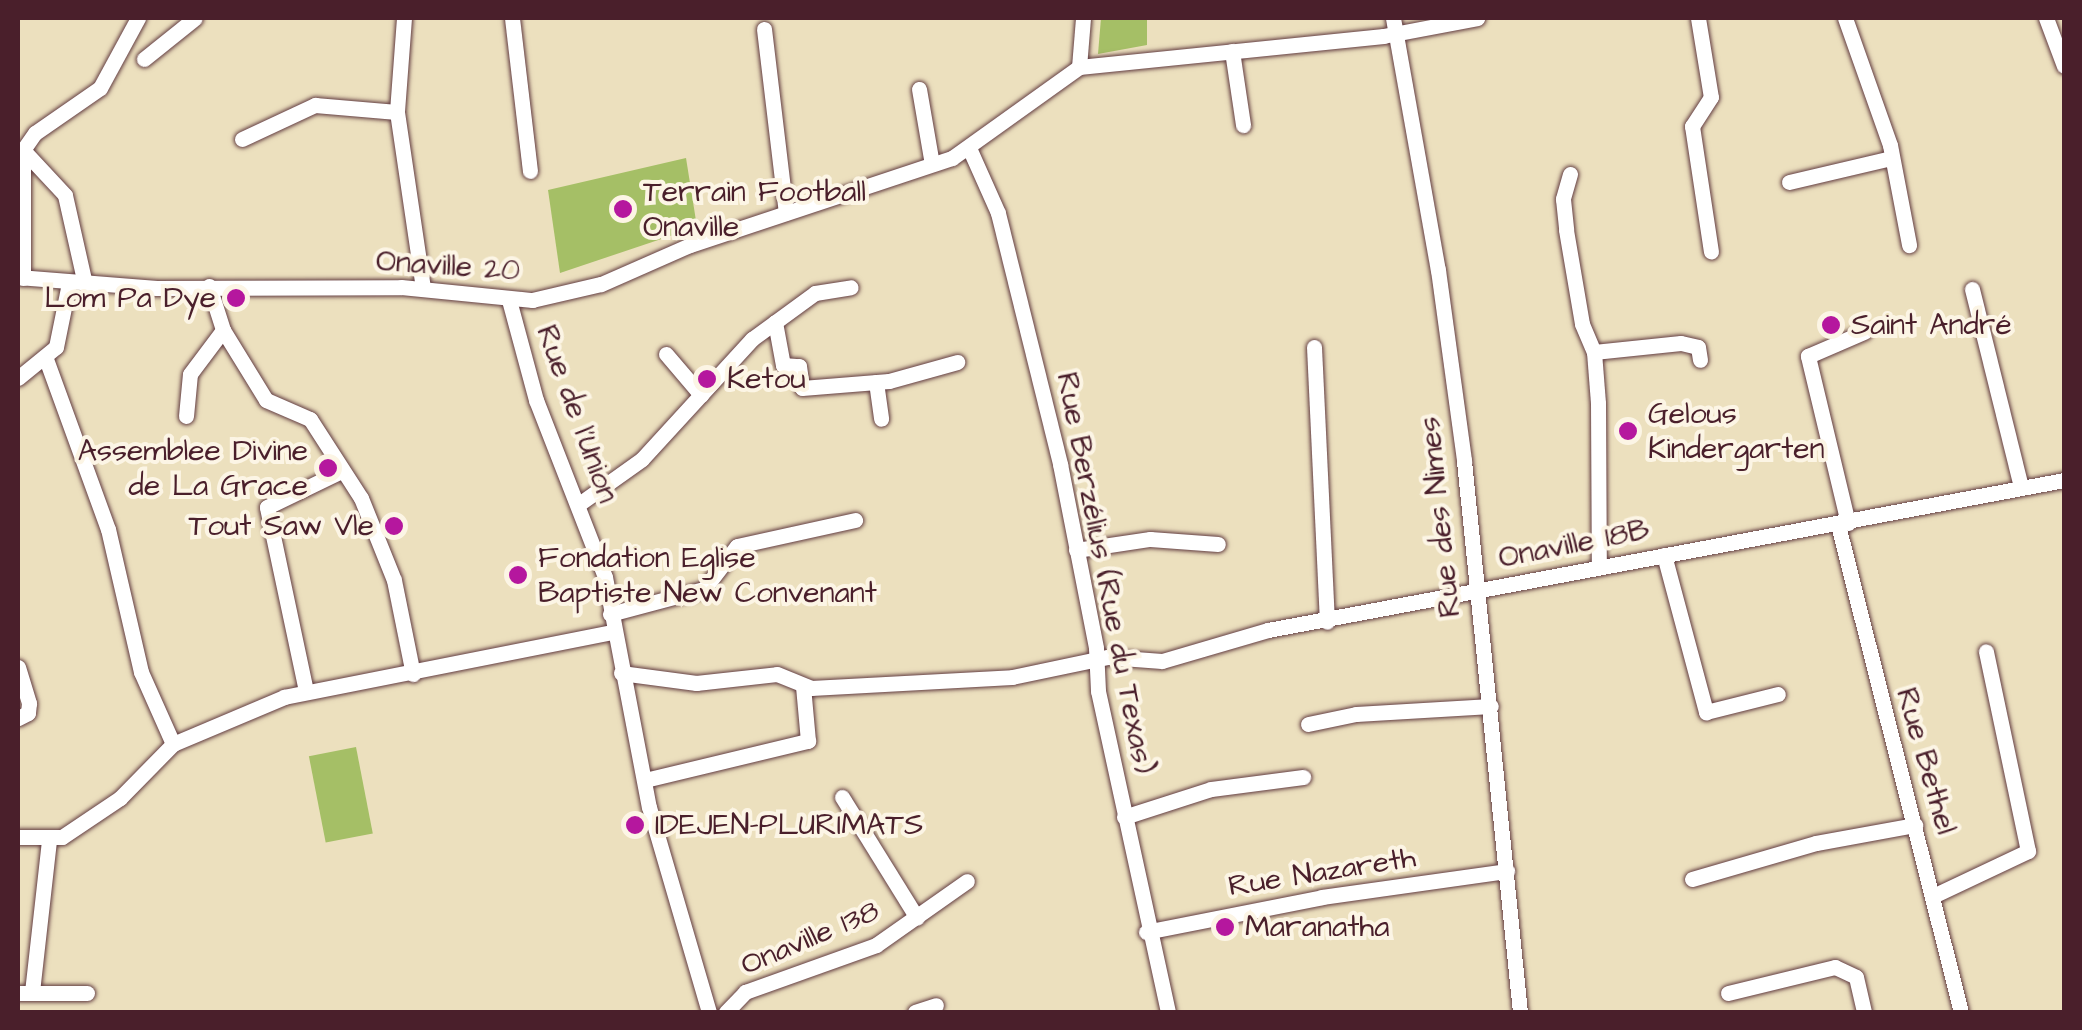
<!DOCTYPE html>
<meta charset="utf-8">
<style>
body{margin:0}
#map{position:relative;width:2082px;height:1030px;overflow:hidden;background:#ece0be;font-family:"Architects Daughter",sans-serif}
div>[style]{position:absolute}
[style*='--x']{left:calc(var(--x)*1px);top:calc(var(--y)*1px);width:calc(var(--w)*1px);rotate:calc(var(--a)*1deg)}
.green>*{inset:0;background:#a5bf66;transform-origin:0 0}
.roads{filter:drop-shadow(0 0 2px #623c41) drop-shadow(0 0 2px #623c41)}
.minor>*{height:15px;margin:-7.5px;padding:0 7.5px;transform-origin:7.5px;border-radius:7.5px;background:#fff}
.dots>*{width:28px;height:28px;translate:-50% -50%;box-sizing:border-box;border:5px solid #fcf5e5;border-radius:50%}
span{translate:-50% -50%;white-space:nowrap;text-align:center;line-height:1.15;-webkit-text-stroke:8px #fcf5e5;paint-order:stroke}
.poi-label{font-size:30px;color:#4a1f2b}
.left{translate:0 -50%;text-align:left}
.right{translate:-100% -50%;text-align:right}
.street-label{font-size:30px;color:#4a1f2b}
.frame{position:absolute;inset:0;border:20px solid #4a1f2b;pointer-events:none}
</style>
<div id="map">
<div class="green">
<div style="clip-path:polygon(1101px 18px,1147px 18px,1147px 45px,1098px 54px)"></div>
<div style="clip-path:polygon(686px 158px,697px 227px,560px 273px,548px 190px)"></div>
<div style="left:356px;top:747px;width:88px;height:48px;rotate:79deg"></div>
</div>
<div class="roads">
<div class="minor">
<div style="--x:404;--y:18;--w:94;--a:94.3"></div>
<div style="--x:397;--y:112;--w:179;--a:81.6"></div>
<div style="--x:512;--y:18;--w:154;--a:83.3"></div>
<div style="--x:1393;--y:18;--w:256;--a:79.9"></div>
<div style="--x:1438;--y:270;--w:193;--a:82.2"></div>
<div style="--x:1464;--y:461;--w:554;--a:84.2"></div>
<div style="--x:1698;--y:18;--w:80;--a:80.7"></div>
<div style="--x:1711;--y:97;--w:35;--a:123"></div>
<div style="--x:1692;--y:126;--w:127;--a:81.4"></div>
<div style="--x:1845;--y:18;--w:135;--a:70.5"></div>
<div style="--x:1890;--y:145;--w:102;--a:79.2"></div>
<div style="--x:2046;--y:18;--w:51;--a:69.4"></div>
<div style="--x:764;--y:29;--w:185;--a:83.2"></div>
<div style="--x:1232;--y:51;--w:75;--a:81.5"></div>
<div style="--x:144;--y:59;--w:65;--a:-38.8"></div>
<div style="--x:1079;--y:67;--w:49;--a:-85.3"></div>
<div style="--x:919;--y:89;--w:76;--a:80.2"></div>
<div style="--x:242;--y:139;--w:81;--a:-25"></div>
<div style="--x:315;--y:105;--w:82;--a:4.9"></div>
<div style="--x:18;--y:150;--w:5;--a:0"></div>
<div style="--x:23;--y:150;--w:128;--a:90"></div>
<div style="--x:970;--y:150;--w:69;--a:66"></div>
<div style="--x:998;--y:213;--w:259;--a:76.1"></div>
<div style="--x:1060;--y:464;--w:187;--a:78.9"></div>
<div style="--x:1096;--y:648;--w:43;--a:87.3"></div>
<div style="--x:1098;--y:691;--w:329;--a:77.7"></div>
<div style="--x:1570;--y:174;--w:26;--a:106"></div>
<div style="--x:1563;--y:199;--w:31;--a:84"></div>
<div style="--x:1566;--y:230;--w:95;--a:80.3"></div>
<div style="--x:1582;--y:324;--w:30;--a:67"></div>
<div style="--x:1594;--y:352;--w:51;--a:85.5"></div>
<div style="--x:1598;--y:403;--w:164;--a:89.7"></div>
<div style="--x:1789;--y:182;--w:105;--a:-13.2"></div>
<div style="--x:18;--y:277;--w:139;--a:4.5"></div>
<div style="--x:157;--y:288;--w:244;--a:-0.2"></div>
<div style="--x:401;--y:287;--w:132;--a:5.7"></div>
<div style="--x:532;--y:300;--w:71;--a:-13.1"></div>
<div style="--x:601;--y:284;--w:97;--a:-23.7"></div>
<div style="--x:690;--y:245;--w:276;--a:-18.4"></div>
<div style="--x:952;--y:158;--w:156;--a:-35.6"></div>
<div style="--x:1079;--y:67;--w:306;--a:-5.8"></div>
<div style="--x:1383;--y:36;--w:96;--a:-10.8"></div>
<div style="--x:85;--y:284;--w:91;--a:-102.7"></div>
<div style="--x:65;--y:195;--w:62;--a:-133"></div>
<div style="--x:23;--y:150;--w:21;--a:-55"></div>
<div style="--x:35;--y:133;--w:79;--a:-34.7"></div>
<div style="--x:100;--y:88;--w:80;--a:-61.5"></div>
<div style="--x:209;--y:286;--w:46;--a:72.3"></div>
<div style="--x:223;--y:330;--w:82;--a:58.4"></div>
<div style="--x:266;--y:400;--w:48;--a:23.4"></div>
<div style="--x:310;--y:419;--w:94;--a:57.2"></div>
<div style="--x:361;--y:498;--w:88;--a:68.1"></div>
<div style="--x:394;--y:580;--w:96;--a:78.6"></div>
<div style="--x:1972;--y:289;--w:204;--a:76.1"></div>
<div style="--x:509;--y:300;--w:104;--a:74.9"></div>
<div style="--x:536;--y:400;--w:190;--a:68.7"></div>
<div style="--x:605;--y:577;--w:234;--a:79.2"></div>
<div style="--x:649;--y:807;--w:214;--a:73.7"></div>
<div style="--x:775;--y:322;--w:44;--a:79.5"></div>
<div style="--x:783;--y:365;--w:16;--a:4"></div>
<div style="--x:799;--y:366;--w:22;--a:82"></div>
<div style="--x:802;--y:388;--w:87;--a:-4.6"></div>
<div style="--x:889;--y:381;--w:71;--a:-15.6"></div>
<div style="--x:1314;--y:347;--w:275;--a:87.3"></div>
<div style="--x:1594;--y:352;--w:87;--a:-5.9"></div>
<div style="--x:1681;--y:343;--w:17;--a:13"></div>
<div style="--x:1698;--y:347;--w:13;--a:81"></div>
<div style="--x:666;--y:354;--w:54;--a:49.5"></div>
<div style="--x:46;--y:359;--w:181;--a:70"></div>
<div style="--x:108;--y:529;--w:147;--a:77"></div>
<div style="--x:141;--y:672;--w:79;--a:66"></div>
<div style="--x:18;--y:378;--w:49;--a:-39.2"></div>
<div style="--x:56;--y:347;--w:65;--a:-78.5"></div>
<div style="--x:876;--y:382;--w:37;--a:82"></div>
<div style="--x:186;--y:416;--w:42;--a:-84.6"></div>
<div style="--x:190;--y:374;--w:55;--a:-53.1"></div>
<div style="--x:579;--y:504;--w:77;--a:-35.5"></div>
<div style="--x:642;--y:459;--w:163;--a:-47.5"></div>
<div style="--x:752;--y:339;--w:78;--a:-36.1"></div>
<div style="--x:815;--y:293;--w:36;--a:-9"></div>
<div style="--x:1848;--y:523;--w:172;--a:-103.5"></div>
<div style="--x:1808;--y:356;--w:61;--a:-23.2"></div>
<div style="--x:1838;--y:525;--w:502;--a:75.83"></div>
<div style="--x:1076;--y:550;--w:75;--a:-8.5"></div>
<div style="--x:1150;--y:539;--w:68;--a:4.2"></div>
<div style="--x:1664;--y:555;--w:163;--a:75"></div>
<div style="--x:1706;--y:712;--w:74;--a:-14"></div>
<div style="--x:610;--y:614;--w:97;--a:-14.9"></div>
<div style="--x:704;--y:589;--w:54;--a:-52.5"></div>
<div style="--x:737;--y:546;--w:121;--a:-12.4"></div>
<div style="--x:18;--y:667;--w:38;--a:73"></div>
<div style="--x:29;--y:703;--w:10;--a:96"></div>
<div style="--x:28;--y:713;--w:11;--a:153"></div>
<div style="--x:621;--y:673;--w:76;--a:7.6"></div>
<div style="--x:696;--y:683;--w:81;--a:-6.3"></div>
<div style="--x:777;--y:674;--w:37;--a:22"></div>
<div style="--x:811;--y:688;--w:201;--a:-3.1"></div>
<div style="--x:1012;--y:677;--w:98;--a:-11.8"></div>
<div style="--x:1108;--y:657;--w:54;--a:4.2"></div>
<div style="--x:1162;--y:661;--w:110;--a:-16.3"></div>
<div style="--x:1268;--y:630;--w:810;--a:-10.67"></div>
<div style="--x:306;--y:691;--w:188;--a:-102"></div>
<div style="--x:267;--y:507;--w:82;--a:-25.9"></div>
<div style="--x:1308;--y:724;--w:49;--a:-11.8"></div>
<div style="--x:1356;--y:714;--w:135;--a:-3.4"></div>
<div style="--x:645;--y:780;--w:168;--a:-13.5"></div>
<div style="--x:808;--y:741;--w:55;--a:-95.2"></div>
<div style="--x:842;--y:797;--w:142;--a:58.2"></div>
<div style="--x:1124;--y:817;--w:91;--a:-17.8"></div>
<div style="--x:1211;--y:789;--w:93;--a:-7.4"></div>
<div style="--x:18;--y:837;--w:44;--a:0"></div>
<div style="--x:62;--y:837;--w:70;--a:-33.9"></div>
<div style="--x:120;--y:798;--w:76;--a:-45.5"></div>
<div style="--x:173;--y:744;--w:121;--a:-22.9"></div>
<div style="--x:284;--y:697;--w:334;--a:-11.2"></div>
<div style="--x:1692;--y:879;--w:129;--a:-16.2"></div>
<div style="--x:1816;--y:843;--w:101;--a:-10.3"></div>
<div style="--x:1935;--y:895;--w:103;--a:-25.3"></div>
<div style="--x:2028;--y:851;--w:204;--a:-101.9"></div>
<div style="--x:1146;--y:932;--w:179;--a:-11.2"></div>
<div style="--x:1322;--y:897;--w:187;--a:-8"></div>
<div style="--x:32;--y:992;--w:152;--a:-83.6"></div>
<div style="--x:18;--y:993;--w:69;--a:0"></div>
<div style="--x:1728;--y:993;--w:110;--a:-13.7"></div>
<div style="--x:1835;--y:967;--w:23;--a:25"></div>
<div style="--x:1856;--y:977;--w:36;--a:77"></div>
<div style="--x:726;--y:1012;--w:28;--a:-46"></div>
<div style="--x:745;--y:992;--w:139;--a:-19.7"></div>
<div style="--x:876;--y:945;--w:111;--a:-35.1"></div>
<div style="--x:915;--y:1012;--w:22;--a:-18"></div>
</div>
</div>
<div class="dots">
<div style="left:623px;top:209px;background:#b5179e"></div>
<div style="left:236px;top:298px;background:#b5179e"></div>
<div style="left:1831px;top:325px;background:#b5179e"></div>
<div style="left:707px;top:379px;background:#b5179e"></div>
<div style="left:1628px;top:431px;background:#b5179e"></div>
<div style="left:328px;top:468px;background:#b5179e"></div>
<div style="left:394px;top:526px;background:#b5179e"></div>
<div style="left:518px;top:575px;background:#b5179e"></div>
<div style="left:635px;top:825px;background:#b5179e"></div>
<div style="left:1225px;top:927px;background:#b5179e"></div>
</div>
<div class="poi-label">
<span class="left" style="left:643px;top:209px">Terrain Football<br>Onaville</span>
<span class="right" style="left:216px;top:298px">Lom Pa Dye</span>
<span class="left" style="left:1851px;top:325px">Saint André</span>
<span class="left" style="left:727px;top:379px">Ketou</span>
<span class="left" style="left:1648px;top:431px">Gelous<br>Kindergarten</span>
<span class="right" style="left:308px;top:468px">Assemblee Divine<br>de La Grace</span>
<span class="right" style="left:374px;top:526px">Tout Saw Vle</span>
<span class="left" style="left:538px;top:575px">Fondation Eglise<br>Baptiste New Convenant</span>
<span class="left" style="left:655px;top:825px">IDEJEN-PLURIMATS</span>
<span class="left" style="left:1245px;top:927px">Maranatha</span>
</div>
<div class="street-label">
<span style="left:448px;top:266px;rotate:4deg">Onaville 20</span>
<span style="left:577px;top:414px;rotate:70deg">Rue de l'Union</span>
<span style="left:1440px;top:517px;rotate:-96deg">Rue des Nimes</span>
<span style="left:1574px;top:544px;rotate:-11deg">Onaville 18B</span>
<span style="left:1105px;top:573px;rotate:79deg">Rue Berzélius (Rue du Texas)</span>
<span style="left:1926px;top:761px;rotate:74deg">Rue Bethel</span>
<span style="left:1322px;top:872px;rotate:-9deg">Rue Nazareth</span>
<span style="left:810px;top:938px;rotate:-23deg">Onaville 138</span>
</div>
<div class="frame"></div>
</div>
